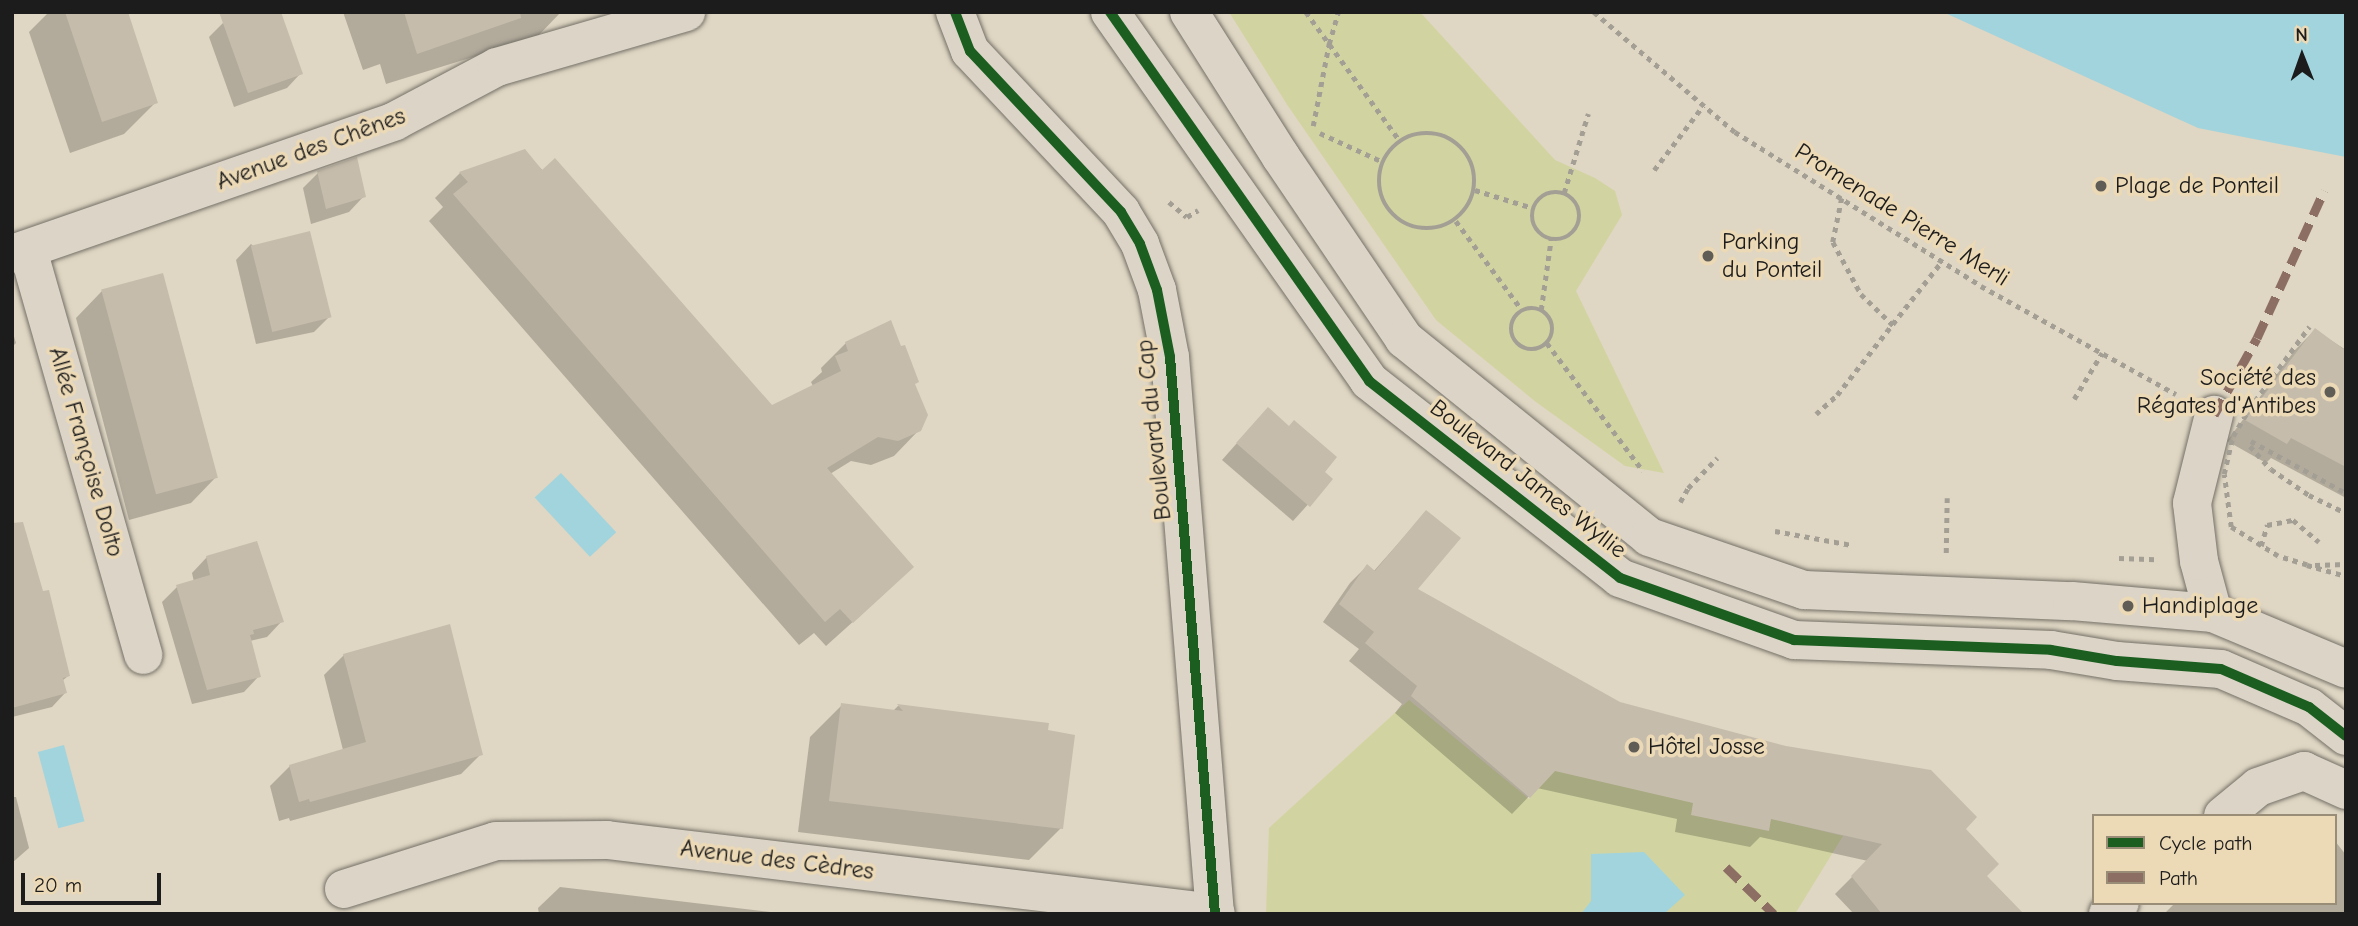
<!DOCTYPE html>
<meta charset="utf-8">
<style>
body{margin:0}
#map{position:relative;width:2358px;height:926px;overflow:hidden;background:#dfd6c3;font-family:"Comic Neue",sans-serif}
div>[style]{position:absolute}
[style*='--x']{left:calc(var(--x)*1px);top:calc(var(--y)*1px);width:calc(var(--w)*1px);rotate:calc(var(--a)*1deg)}
.green>*{inset:0;background:#d1d4a1}
.water>*{inset:0;background:#a2d4dd;transform-origin:0 0}
.shadow>*{inset:0;background:#0003}
.building>*{inset:0;background:#c6bcac;transform-origin:0 0}
.path>*{height:4.5px;margin-top:-2.25px;transform-origin:0;background:repeating-linear-gradient(90deg,#a49f95 0 5px,transparent 0 10px)}
.path>.ring{margin:-2.25px;padding:0;box-sizing:content-box;background:none;border:4.5px solid #a49f95;border-radius:50%}
.roads{filter:drop-shadow(0 0 2px #747067) drop-shadow(0 0 2px #747067)}
.minor>*{height:38px;margin:-19px;padding:0 19px;transform-origin:19px;border-radius:19px;background:#dbd4c7}
.path-bridge>*{height:4.5px;margin-top:-2.25px;transform-origin:0;background:repeating-linear-gradient(90deg,#a49f95 0 5px,transparent 0 10px)}
.quiet>*{height:9px;margin-top:-4.5px;transform-origin:0;background:repeating-linear-gradient(90deg,#8d6e63 0 18px,transparent 0 27px)}
.cycleway>*{height:10px;margin:-5px;padding:0 5px;transform-origin:5px;border-radius:5px;background:#1b5e20}
.dots>*{width:19px;height:19px;translate:-50% -50%;box-sizing:border-box;border:4px solid #ecd9b6;border-radius:50%}
span{translate:-50% -50%;white-space:nowrap;text-align:center;line-height:1.15;-webkit-text-stroke:7px #ecd9b6;paint-order:stroke}
.street-label{font-size:24px;color:#1c1c1c}
.poi-label{font-size:24px;color:#1c1c1c}
.left{translate:0 -50%;text-align:left}
.right{translate:-100% -50%;text-align:right}
.frame{position:absolute;inset:0;border:14px solid #1c1c1c;pointer-events:none}
.legend{position:absolute;left:2092px;top:814px;width:245px;height:91px;box-sizing:border-box;background:#ecd9b6;border:2px solid #998d78;margin:0;padding:9px 12px;list-style:none;font-size:21px;color:#1c1c1c}
.legend li{display:flex;align-items:center;gap:14px;height:35px}
.legend b{width:35px;border:2px solid #998d78}
.north{position:absolute;left:2267px;top:21px;width:70px;height:70px;-webkit-text-stroke:5px #ecd9b6;paint-order:stroke;rotate:359deg;font-size:19px;font-weight:700;line-height:28px;text-align:center;color:#1c1c1c}
.north::after{content:'';display:block;margin:auto;width:24px;height:32px;background:#1c1c1c;clip-path:polygon(50% 0,100% 100%,50% 72%,0 100%)}
.scale{position:absolute;left:21px;top:873px;width:140px;height:32px;box-sizing:border-box;border:4px solid #1c1c1c;border-top:0;padding-left:9px;font-size:21px;line-height:24px;white-space:nowrap;color:#1c1c1c;-webkit-text-stroke:5px #ecd9b6;paint-order:stroke}
</style>
<div id="map">
<div class="green">
<div style="clip-path:polygon(1229px 12px,1420px 12px,1555px 160px,1595px 178px,1615px 191px,1622px 215px,1576px 291px,1664px 473px,1625px 466px,1536px 402px,1436px 320px,1288px 106px)"></div>
<div style="clip-path:polygon(1409px 700px,1529px 799px,1556px 767px,1843px 836px,1795px 914px,1266px 914px,1269px 828px)"></div>
</div>
<div class="water">
<div style="clip-path:polygon(1943px 12px,2346px 12px,2346px 157px,2198px 128px)"></div>
<div style="left:561px;top:473px;width:81px;height:36px;rotate:47deg"></div>
<div style="left:64px;top:745px;width:79px;height:27px;rotate:75deg"></div>
<div style="clip-path:polygon(1644px 852px,1685px 895px,1664px 914px,1581px 914px,1591px 901px,1591px 854px)"></div>
</div>
<div class="shadow">
<div style="clip-path:polygon(49px 12px,126px 12px,156px 102px,124px 134px,70px 153px,29px 32px)"></div>
<div style="clip-path:polygon(343px 12px,561px 12px,537px 37px,386px 84px,380px 64px,363px 70px)"></div>
<div style="clip-path:polygon(223px 23px,301px 73px,287px 88px,234px 107px,209px 37px)"></div>
<div style="clip-path:polygon(524px 151px,771px 407px,813px 386px,811px 382px,822px 372px,821px 368px,846px 343px,914px 384px,919px 430px,894px 456px,871px 465px,851px 461px,830px 474px,886px 592px,826px 646px,814px 633px,799px 645px,429px 221px,443px 207px,435px 198px,460px 173px)"></div>
<div style="clip-path:polygon(318px 173px,364px 196px,349px 212px,311px 224px,303px 188px)"></div>
<div style="clip-path:polygon(251px 244px,330px 316px,314px 332px,256px 344px,236px 260px)"></div>
<div style="clip-path:polygon(102px 291px,217px 476px,191px 503px,129px 520px,76px 318px)"></div>
<div style="clip-path:polygon(12px 330px,16px 343px,12px 347px)"></div>
<div style="clip-path:polygon(2315px 330px,2346px 350px,2346px 498px,2271px 458px,2266px 463px,2227px 441px,2295px 350px)"></div>
<div style="clip-path:polygon(1253px 425px,1331px 479px,1293px 521px,1222px 460px)"></div>
<div style="clip-path:polygon(1426px 512px,1415px 589px,1620px 704px,1963px 829px,1985px 876px,2015px 914px,1854px 914px,1835px 894px,1868px 861px,1760px 837px,1750px 847px,1675px 832px,1677px 819px,1537px 788px,1512px 814px,1395px 713px,1402px 704px,1349px 661px,1359px 649px,1323px 622px,1350px 583px,1367px 566px,1373px 572px)"></div>
<div style="clip-path:polygon(12px 556px,68px 676px,62px 681px,65px 693px,52px 707px,12px 717px)"></div>
<div style="clip-path:polygon(207px 557px,282px 621px,267px 637px,250px 641px,259px 676px,244px 692px,192px 704px,162px 602px,177px 587px,194px 582px,192px 573px)"></div>
<div style="clip-path:polygon(344px 655px,481px 754px,461px 774px,290px 821px,289px 818px,279px 821px,270px 786px,290px 766px,343px 750px,324px 675px)"></div>
<div style="clip-path:polygon(842px 705px,892px 712px,898px 706px,1047px 725px,1061px 828px,1029px 860px,798px 832px,810px 737px)"></div>
<div style="clip-path:polygon(12px 797px,16px 797px,29px 848px,12px 863px)"></div>
<div style="clip-path:polygon(2335px 841px,2346px 855px,2346px 914px,2164px 914px,2175px 903px,2335px 903px)"></div>
<div style="clip-path:polygon(560px 887px,787px 914px,539px 914px,538px 908px)"></div>
</div>
<div class="building">
<div style="clip-path:polygon(65px 12px,128px 12px,158px 103px,102px 122px)"></div>
<div style="clip-path:polygon(219px 12px,281px 12px,303px 74px,248px 93px)"></div>
<div style="clip-path:polygon(404px 12px,520px 12px,521px 18px,417px 54px)"></div>
<div style="clip-path:polygon(525px 149px,542px 170px,555px 158px,772px 405px,841px 371px,835px 356px,848px 351px,845px 342px,891px 320px,901px 346px,905px 345px,919px 382px,915px 384px,928px 415px,921px 431px,898px 441px,878px 437px,827px 468px,914px 567px,853px 623px,840px 609px,825px 622px,453px 194px,468px 182px,459px 172px)"></div>
<div style="clip-path:polygon(357px 157px,366px 197px,326px 209px,317px 171px)"></div>
<div style="left:310px;top:231px;width:89px;height:61px;rotate:76deg"></div>
<div style="left:163px;top:273px;width:212px;height:64px;rotate:75deg"></div>
<div style="clip-path:polygon(2315px 328px,2346px 351px,2346px 467px,2291px 438px,2287px 444px,2245px 420px)"></div>
<div style="clip-path:polygon(1268px 407px,1289px 426px,1294px 420px,1337px 457px,1325px 472px,1333px 479px,1310px 507px,1236px 443px)"></div>
<div style="clip-path:polygon(1426px 510px,1461px 538px,1418px 589px,1620px 702px,1786px 746px,1931px 770px,1977px 817px,1966px 829px,1999px 864px,1987px 876px,2024px 914px,1882px 914px,1851px 876px,1882px 844px,1771px 819px,1769px 831px,1691px 815px,1693px 803px,1555px 771px,1530px 798px,1411px 696px,1417px 686px,1365px 643px,1374px 632px,1339px 604px,1367px 564px,1375px 571px)"></div>
<div style="clip-path:polygon(23px 522px,43px 591px,49px 590px,70px 676px,63px 678px,67px 693px,12px 708px,12px 523px)"></div>
<div style="clip-path:polygon(257px 541px,284px 622px,253px 630px,254px 634px,250px 635px,261px 677px,207px 690px,176px 585px,210px 575px,206px 556px)"></div>
<div style="clip-path:polygon(450px 624px,483px 755px,310px 802px,309px 799px,299px 802px,289px 765px,366px 742px,343px 654px)"></div>
<div style="clip-path:polygon(841px 703px,903px 711px,897px 704px,1049px 723px,1048px 730px,1075px 735px,1063px 829px,829px 801px)"></div>
</div>
<div class="path">
<div style="--x:1306;--y:12;--w:160;--a:53.9"></div>
<div style="--x:1594;--y:12;--w:185;--a:40.4"></div>
<div style="--x:1735;--y:132;--w:290;--a:32"></div>
<div style="--x:1981;--y:286;--w:223;--a:29"></div>
<div style="--x:1313;--y:126;--w:84;--a:-79"></div>
<div style="--x:1329;--y:44;--w:33;--a:-74"></div>
<div class="ring" style="left:1379px;top:133px;width:91.5px;height:91.5px"></div>
<div style="--x:1320;--y:133;--w:69;--a:24.7"></div>
<div style="--x:1654;--y:170;--w:81;--a:-52.6"></div>
<div style="--x:1475;--y:190;--w:61;--a:17.2"></div>
<div class="ring" style="left:1532px;top:192px;width:43.5px;height:43.5px"></div>
<div style="--x:1564;--y:193;--w:83;--a:-73.1"></div>
<div style="--x:1842;--y:198;--w:45;--a:101.6"></div>
<div style="--x:1833;--y:242;--w:59;--a:61.7"></div>
<div style="--x:1861;--y:294;--w:45;--a:44.1"></div>
<div style="--x:1169;--y:202;--w:23;--a:40"></div>
<div style="--x:1187;--y:217;--w:13;--a:-32"></div>
<div style="--x:1456;--y:221;--w:111;--a:53.4"></div>
<div class="ring" style="left:1511px;top:308px;width:37.5px;height:37.5px"></div>
<div style="--x:1541;--y:310;--w:72;--a:-82"></div>
<div style="--x:1547;--y:343;--w:160;--a:53.1"></div>
<div style="--x:2074;--y:399;--w:54;--a:-58.7"></div>
<div style="--x:1816;--y:414;--w:28;--a:-42"></div>
<div style="--x:1837;--y:395;--w:170;--a:-51.9"></div>
<div style="--x:2251;--y:441;--w:108;--a:28.7"></div>
<div style="--x:2250;--y:446;--w:31;--a:48"></div>
<div style="--x:2271;--y:469;--w:46;--a:34.4"></div>
<div style="--x:2309;--y:495;--w:41;--a:25.9"></div>
<div style="--x:1680;--y:502;--w:16;--a:-60"></div>
<div style="--x:1688;--y:488;--w:42;--a:-46"></div>
<div style="--x:1775;--y:531;--w:78;--a:10.3"></div>
<div style="--x:2261;--y:546;--w:22;--a:-74"></div>
<div style="--x:2267;--y:525;--w:26;--a:-11"></div>
<div style="--x:2293;--y:520;--w:34;--a:40"></div>
<div style="--x:1946;--y:553;--w:55;--a:-89"></div>
<div style="--x:2119;--y:558;--w:37;--a:2"></div>
<div style="--x:2307;--y:565;--w:41;--a:15.8"></div>
<div style="--x:2315;--y:565;--w:31;--a:-2"></div>
</div>
<div class="roads">
<div class="minor">
<div style="--x:955;--y:12;--w:42;--a:69"></div>
<div style="--x:970;--y:51;--w:221;--a:46.8"></div>
<div style="--x:1121;--y:212;--w:37;--a:59"></div>
<div style="--x:1140;--y:244;--w:49;--a:69.7"></div>
<div style="--x:1157;--y:290;--w:68;--a:79"></div>
<div style="--x:1170;--y:357;--w:559;--a:85.38"></div>
<div style="--x:1110;--y:12;--w:451;--a:54.9"></div>
<div style="--x:1369;--y:381;--w:319;--a:38.1"></div>
<div style="--x:1620;--y:578;--w:185;--a:19.6"></div>
<div style="--x:1794;--y:640;--w:257;--a:2.2"></div>
<div style="--x:2051;--y:650;--w:67;--a:9.5"></div>
<div style="--x:2117;--y:661;--w:104;--a:4.4"></div>
<div style="--x:2221;--y:669;--w:96;--a:23.4"></div>
<div style="--x:2309;--y:707;--w:47;--a:38.1"></div>
<div style="--x:1189;--y:12;--w:172;--a:57.6"></div>
<div style="--x:1281;--y:157;--w:220;--a:55.9"></div>
<div style="--x:1404;--y:339;--w:315;--a:38.9"></div>
<div style="--x:1649;--y:537;--w:164;--a:18.9"></div>
<div style="--x:1804;--y:590;--w:268;--a:2.4"></div>
<div style="--x:2072;--y:601;--w:142;--a:4.9"></div>
<div style="--x:2213;--y:613;--w:144;--a:22.8"></div>
<div style="--x:28;--y:250;--w:421;--a:74.1"></div>
<div style="--x:12;--y:254;--w:405;--a:-19.1"></div>
<div style="--x:395;--y:121;--w:115;--a:-27.9"></div>
<div style="--x:497;--y:67;--w:197;--a:-16.2"></div>
<div style="--x:2213;--y:613;--w:54;--a:-105.1"></div>
<div style="--x:2199;--y:561;--w:58;--a:-96.9"></div>
<div style="--x:2192;--y:503;--w:91;--a:-76"></div>
<div style="--x:2223;--y:816;--w:45;--a:-39.6"></div>
<div style="--x:2258;--y:787;--w:49;--a:-19.2"></div>
<div style="--x:2304;--y:771;--w:46;--a:24.3"></div>
<div style="--x:344;--y:889;--w:159;--a:-17.5"></div>
<div style="--x:496;--y:841;--w:111;--a:-0.5"></div>
<div style="--x:607;--y:840;--w:613;--a:6.84"></div>
<div style="--x:2108;--y:914;--w:16;--a:-43"></div>
</div>
</div>
<div class="path-bridge">
<div style="--x:2307;--y:565;--w:30;--a:-163"></div>
<div style="--x:2278;--y:556;--w:55;--a:-148.3"></div>
<div style="--x:2231;--y:527;--w:53;--a:-97.5"></div>
<div style="--x:2224;--y:474;--w:39;--a:-77"></div>
<div style="--x:2233;--y:436;--w:31;--a:-59"></div>
<div style="--x:2249;--y:409;--w:102;--a:-53.8"></div>
</div>
<div class="quiet">
<div style="--x:2214;--y:415;--w:88;--a:-60.8"></div>
<div style="--x:2257;--y:338;--w:162;--a:-65.5"></div>
<div style="--x:1726;--y:867;--w:67;--a:44.4"></div>
</div>
<div class="cycleway">
<div style="--x:955;--y:12;--w:42;--a:69"></div>
<div style="--x:970;--y:51;--w:221;--a:46.8"></div>
<div style="--x:1121;--y:212;--w:37;--a:59"></div>
<div style="--x:1140;--y:244;--w:49;--a:69.7"></div>
<div style="--x:1157;--y:290;--w:68;--a:79"></div>
<div style="--x:1170;--y:357;--w:559;--a:85.38"></div>
<div style="--x:1110;--y:12;--w:451;--a:54.9"></div>
<div style="--x:1369;--y:381;--w:319;--a:38.1"></div>
<div style="--x:1620;--y:578;--w:185;--a:19.6"></div>
<div style="--x:1794;--y:640;--w:257;--a:2.2"></div>
<div style="--x:2051;--y:650;--w:67;--a:9.5"></div>
<div style="--x:2117;--y:661;--w:104;--a:4.4"></div>
<div style="--x:2221;--y:669;--w:96;--a:23.4"></div>
<div style="--x:2309;--y:707;--w:47;--a:38.1"></div>
</div>
<div class="dots">
<div style="left:2101px;top:186px;background:#605d56"></div>
<div style="left:1708px;top:256px;background:#605d56"></div>
<div style="left:2330px;top:392px;background:#605d56"></div>
<div style="left:2128px;top:606px;background:#605d56"></div>
<div style="left:1634px;top:747px;background:#605d56"></div>
</div>
<div class="street-label">
<span style="left:311px;top:149px;rotate:-20deg">Avenue des Chênes</span>
<span style="left:1902px;top:215px;rotate:32deg">Promenade Pierre Merli</span>
<span style="left:1154px;top:430px;rotate:-96deg">Boulevard du Cap</span>
<span style="left:86px;top:452px;rotate:74deg">Allée Françoise Dolto</span>
<span style="left:1528px;top:479px;rotate:38deg">Boulevard James Wyllie</span>
<span style="left:777px;top:860px;rotate:7deg">Avenue des Cèdres</span>
</div>
<div class="poi-label">
<span class="left" style="left:2115px;top:186px">Plage de Ponteil</span>
<span class="left" style="left:1722px;top:256px">Parking<br>du Ponteil</span>
<span class="right" style="left:2316px;top:392px">Société des<br>Régates d'Antibes</span>
<span class="left" style="left:2142px;top:606px">Handiplage</span>
<span class="left" style="left:1648px;top:747px">Hôtel Josse</span>
</div>
<div class="frame"></div>
<ul class="legend">
<li><b style="height:9px;background:#1b5e20"></b>Cycle path</li>
<li><b style="height:9px;background:#8d6e63"></b>Path</li>
</ul>
<div class="north">N</div>
<div class="scale">20 m</div>
</div>
